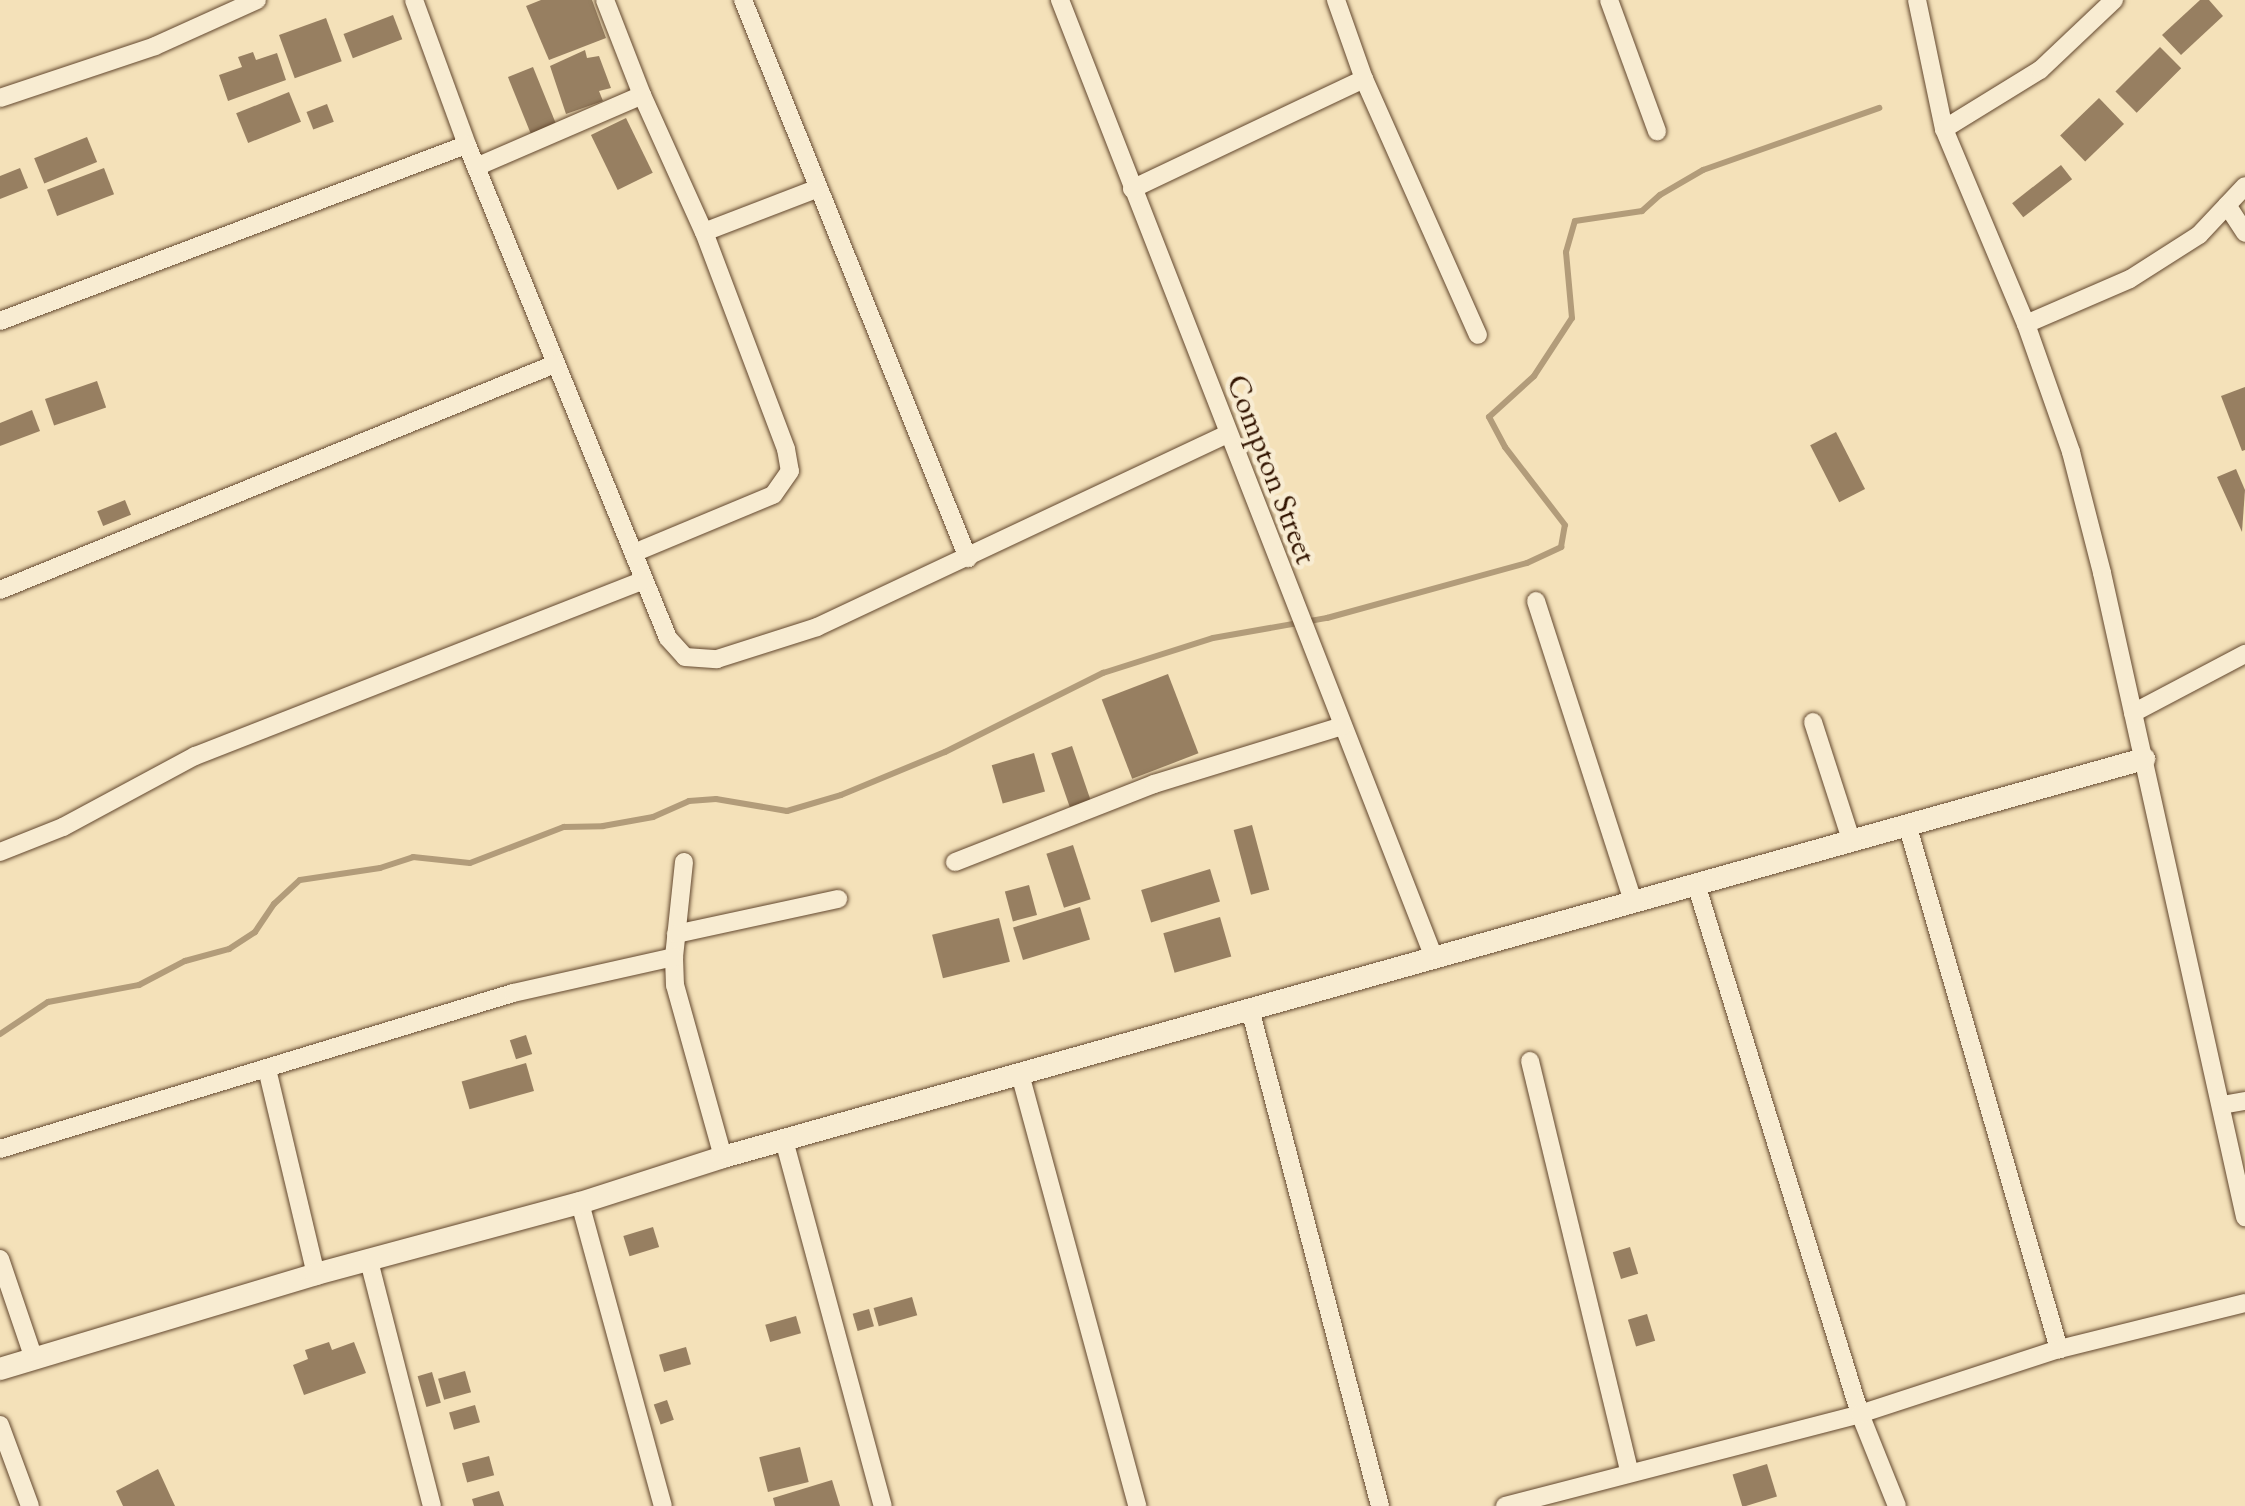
<!DOCTYPE html>
<style>
body{margin:0}
#map{position:relative;width:2245px;height:1506px;overflow:hidden;background:#f4e1b9;font-family:"EB Garamond",serif}
div>[style]{position:absolute}
[style*='--x']{left:calc(var(--x)*1px);top:calc(var(--y)*1px);width:calc(var(--w)*1px);rotate:calc(var(--a)*1deg)}
.stream>*{height:6px;margin:-3px;padding:0 3px;transform-origin:3px;border-radius:3px;background:#b29c7a}
.building>*{inset:0;background:#977f61;transform-origin:0 0}
.roads{filter:drop-shadow(0 0 2px #63482f) drop-shadow(0 0 2px #63482f)}
.minor>*{height:18px;margin:-9px;padding:0 9px;transform-origin:9px;border-radius:9px;background:#f8ecd2}
.tertiary>*{height:22px;margin:-11px;padding:0 11px;transform-origin:11px;border-radius:11px;background:#f8ecd2}
span{translate:-50% -50%;white-space:nowrap;text-align:center;line-height:1.15;-webkit-text-stroke:9px #f8ecd2;paint-order:stroke}
.street-label{font-size:32px;color:#331501}
</style>
<div id="map">
<div class="stream">
<div style="--x:0;--y:1034;--w:58;--a:-33.7"></div>
<div style="--x:48;--y:1002;--w:93;--a:-10.6"></div>
<div style="--x:139;--y:985;--w:52;--a:-27.6"></div>
<div style="--x:185;--y:961;--w:46;--a:-15.3"></div>
<div style="--x:229;--y:949;--w:31;--a:-33"></div>
<div style="--x:255;--y:932;--w:34;--a:-56"></div>
<div style="--x:274;--y:904;--w:35;--a:-43"></div>
<div style="--x:300;--y:880;--w:81;--a:-8.5"></div>
<div style="--x:380;--y:868;--w:35;--a:-18"></div>
<div style="--x:413;--y:857;--w:57;--a:6"></div>
<div style="--x:470;--y:863;--w:101;--a:-21"></div>
<div style="--x:564;--y:827;--w:39;--a:-1"></div>
<div style="--x:603;--y:826;--w:51;--a:-10.2"></div>
<div style="--x:653;--y:817;--w:39;--a:-24"></div>
<div style="--x:689;--y:801;--w:27;--a:-4"></div>
<div style="--x:716;--y:799;--w:72;--a:9.6"></div>
<div style="--x:787;--y:811;--w:56;--a:-16.5"></div>
<div style="--x:841;--y:795;--w:113;--a:-22.5"></div>
<div style="--x:945;--y:752;--w:177;--a:-26.6"></div>
<div style="--x:1103;--y:673;--w:115;--a:-17.7"></div>
<div style="--x:1213;--y:638;--w:116;--a:-10"></div>
<div style="--x:1327;--y:618;--w:207;--a:-15.4"></div>
<div style="--x:1527;--y:563;--w:38;--a:-25"></div>
<div style="--x:1561;--y:547;--w:22;--a:-80"></div>
<div style="--x:1565;--y:525;--w:98;--a:-127.6"></div>
<div style="--x:1505;--y:447;--w:34;--a:-118"></div>
<div style="--x:1489;--y:417;--w:61;--a:-42.3"></div>
<div style="--x:1534;--y:376;--w:69;--a:-56.8"></div>
<div style="--x:1572;--y:318;--w:66;--a:-95.2"></div>
<div style="--x:1566;--y:252;--w:32;--a:-74"></div>
<div style="--x:1575;--y:221;--w:68;--a:-8.5"></div>
<div style="--x:1642;--y:211;--w:24;--a:-42"></div>
<div style="--x:1660;--y:195;--w:50;--a:-30.2"></div>
<div style="--x:1703;--y:170;--w:187;--a:-19.4"></div>
</div>
<div class="building">
<div style="clip-path:polygon(541px 0,592px 0,606px 38px,549px 60px,526px 6px)"></div>
<div style="clip-path:polygon(2200px 0,2209px 0,2223px 16px,2181px 55px,2162px 35px)"></div>
<div style="left:393px;top:15px;width:26px;height:53px;rotate:69deg"></div>
<div style="left:326px;top:18px;width:46px;height:50px;rotate:70deg"></div>
<div style="left:2160px;top:47px;width:30px;height:63px;rotate:45deg"></div>
<div style="clip-path:polygon(585px 50px,587px 58px,599px 56px,611px 88px,599px 91px,603px 101px,566px 114px,550px 66px)"></div>
<div style="clip-path:polygon(253px 52px,256px 60px,277px 53px,286px 80px,228px 101px,219px 75px,242px 67px,238px 57px)"></div>
<div style="left:533px;top:67px;width:61px;height:27px;rotate:68deg"></div>
<div style="left:289px;top:92px;width:32px;height:57px;rotate:68deg"></div>
<div style="left:2099px;top:98px;width:36px;height:54px;rotate:46deg"></div>
<div style="left:327px;top:104px;width:19px;height:22px;rotate:69deg"></div>
<div style="left:626px;top:118px;width:61px;height:39px;rotate:64deg"></div>
<div style="left:87px;top:137px;width:27px;height:57px;rotate:68deg"></div>
<div style="left:2061px;top:165px;width:18px;height:62px;rotate:52deg"></div>
<div style="clip-path:polygon(20px 168px,28px 188px,0 199px,0 176px)"></div>
<div style="left:104px;top:168px;width:28px;height:61px;rotate:69deg"></div>
<div style="left:97px;top:381px;width:28px;height:55px;rotate:71deg"></div>
<div style="clip-path:polygon(2245px 387px,2245px 450px,2242px 451px,2221px 396px)"></div>
<div style="clip-path:polygon(32px 410px,40px 431px,0 446px,0 423px)"></div>
<div style="left:1836px;top:432px;width:64px;height:29px;rotate:63deg"></div>
<div style="clip-path:polygon(2236px 469px,2245px 490px,2242px 532px,2217px 477px)"></div>
<div style="left:125px;top:500px;width:16px;height:30px;rotate:68deg"></div>
<div style="left:1168px;top:674px;width:85px;height:71px;rotate:69deg"></div>
<div style="left:1072px;top:746px;width:57px;height:22px;rotate:71deg"></div>
<div style="left:1034px;top:753px;width:40px;height:44px;rotate:74deg"></div>
<div style="left:1252px;top:825px;width:67px;height:19px;rotate:75deg"></div>
<div style="left:1073px;top:845px;width:57px;height:28px;rotate:72deg"></div>
<div style="left:1210px;top:869px;width:34px;height:72px;rotate:73deg"></div>
<div style="left:1029px;top:885px;width:31px;height:25px;rotate:75deg"></div>
<div style="left:1080px;top:907px;width:34px;height:70px;rotate:73deg"></div>
<div style="left:1220px;top:917px;width:41px;height:59px;rotate:74deg"></div>
<div style="left:999px;top:918px;width:45px;height:69px;rotate:76deg"></div>
<div style="left:526px;top:1035px;width:20px;height:17px;rotate:72deg"></div>
<div style="left:526px;top:1063px;width:29px;height:67px;rotate:74deg"></div>
<div style="left:653px;top:1227px;width:21px;height:31px;rotate:73deg"></div>
<div style="left:1630px;top:1247px;width:28px;height:18px;rotate:73deg"></div>
<div style="left:912px;top:1297px;width:19px;height:40px;rotate:74deg"></div>
<div style="left:869px;top:1309px;width:18px;height:17px;rotate:74deg"></div>
<div style="left:1647px;top:1314px;width:28px;height:20px;rotate:73deg"></div>
<div style="left:796px;top:1316px;width:18px;height:32px;rotate:74deg"></div>
<div style="clip-path:polygon(329px 1342px,332px 1350px,354px 1342px,366px 1373px,304px 1395px,293px 1365px,308px 1359px,305px 1350px)"></div>
<div style="left:686px;top:1347px;width:18px;height:28px;rotate:74deg"></div>
<div style="left:465px;top:1371px;width:22px;height:28px;rotate:74deg"></div>
<div style="left:432px;top:1372px;width:32px;height:15px;rotate:74deg"></div>
<div style="left:667px;top:1400px;width:21px;height:14px;rotate:71deg"></div>
<div style="left:475px;top:1405px;width:18px;height:27px;rotate:74deg"></div>
<div style="left:800px;top:1447px;width:36px;height:42px;rotate:76deg"></div>
<div style="left:489px;top:1456px;width:20px;height:28px;rotate:75deg"></div>
<div style="left:1767px;top:1464px;width:34px;height:36px;rotate:73deg"></div>
<div style="clip-path:polygon(158px 1469px,175px 1506px,123px 1506px,116px 1491px)"></div>
<div style="clip-path:polygon(832px 1480px,840px 1506px,775px 1506px,773px 1498px)"></div>
<div style="clip-path:polygon(499px 1491px,504px 1506px,474px 1506px,472px 1499px)"></div>
</div>
<div class="roads">
<div class="minor">
<div style="--x:414;--y:0;--w:154;--a:69.9"></div>
<div style="--x:467;--y:145;--w:532;--a:67.82"></div>
<div style="--x:668;--y:638;--w:25;--a:48"></div>
<div style="--x:685;--y:657;--w:32;--a:4"></div>
<div style="--x:717;--y:659;--w:105;--a:-17.7"></div>
<div style="--x:817;--y:627;--w:453;--a:-25.2"></div>
<div style="--x:605;--y:0;--w:102;--a:68.7"></div>
<div style="--x:642;--y:95;--w:150;--a:65.7"></div>
<div style="--x:704;--y:232;--w:232;--a:69.3"></div>
<div style="--x:786;--y:449;--w:22;--a:80"></div>
<div style="--x:790;--y:471;--w:29;--a:125"></div>
<div style="--x:773;--y:495;--w:151;--a:157.4"></div>
<div style="--x:743;--y:0;--w:602;--a:68.04"></div>
<div style="--x:1060;--y:0;--w:1028;--a:68.67"></div>
<div style="--x:1336;--y:0;--w:84;--a:70.5"></div>
<div style="--x:1364;--y:79;--w:280;--a:66"></div>
<div style="--x:1609;--y:0;--w:140;--a:69.9"></div>
<div style="--x:1917;--y:0;--w:132;--a:78.2"></div>
<div style="--x:1944;--y:129;--w:212;--a:67.2"></div>
<div style="--x:2026;--y:324;--w:136;--a:70.6"></div>
<div style="--x:2071;--y:452;--w:125;--a:75.6"></div>
<div style="--x:2102;--y:573;--w:660;--a:77.48"></div>
<div style="--x:0;--y:98;--w:163;--a:-18.5"></div>
<div style="--x:155;--y:46;--w:112;--a:-24.3"></div>
<div style="--x:1944;--y:129;--w:113;--a:-31.6"></div>
<div style="--x:2040;--y:70;--w:102;--a:-43.4"></div>
<div style="--x:476;--y:167;--w:181;--a:-23.4"></div>
<div style="--x:1132;--y:189;--w:257;--a:-25.4"></div>
<div style="--x:2227;--y:205;--w:33;--a:57"></div>
<div style="--x:704;--y:232;--w:120;--a:-21"></div>
<div style="--x:0;--y:321;--w:499;--a:-20.7"></div>
<div style="--x:2026;--y:324;--w:113;--a:-23.4"></div>
<div style="--x:2130;--y:279;--w:82;--a:-32.5"></div>
<div style="--x:2199;--y:235;--w:67;--a:-46.8"></div>
<div style="--x:0;--y:590;--w:599;--a:-22.16"></div>
<div style="--x:1536;--y:601;--w:316;--a:72.1"></div>
<div style="--x:2133;--y:713;--w:127;--a:-27.8"></div>
<div style="--x:1813;--y:722;--w:124;--a:72.1"></div>
<div style="--x:1907;--y:824;--w:547;--a:73.85"></div>
<div style="--x:0;--y:852;--w:68;--a:-21.6"></div>
<div style="--x:63;--y:827;--w:150;--a:-28.3"></div>
<div style="--x:195;--y:756;--w:482;--a:-21.4"></div>
<div style="--x:684;--y:862;--w:96;--a:96"></div>
<div style="--x:674;--y:957;--w:28;--a:88"></div>
<div style="--x:675;--y:985;--w:179;--a:74.4"></div>
<div style="--x:955;--y:862;--w:214;--a:-21.4"></div>
<div style="--x:1154;--y:784;--w:197;--a:-17.1"></div>
<div style="--x:1696;--y:884;--w:555;--a:72.81"></div>
<div style="--x:1860;--y:1414;--w:99;--a:68.1"></div>
<div style="--x:676;--y:934;--w:166;--a:-12.2"></div>
<div style="--x:1250;--y:1009;--w:514;--a:75.34"></div>
<div style="--x:1530;--y:1061;--w:422;--a:76.4"></div>
<div style="--x:267;--y:1069;--w:211;--a:76.6"></div>
<div style="--x:1020;--y:1074;--w:448;--a:74.8"></div>
<div style="--x:2222;--y:1105;--w:23;--a:-10"></div>
<div style="--x:784;--y:1140;--w:379;--a:74.9"></div>
<div style="--x:0;--y:1149;--w:536;--a:-16.91"></div>
<div style="--x:513;--y:993;--w:165;--a:-12.6"></div>
<div style="--x:580;--y:1203;--w:314;--a:74.7"></div>
<div style="--x:0;--y:1259;--w:106;--a:71.2"></div>
<div style="--x:369;--y:1261;--w:253;--a:75.6"></div>
<div style="--x:0;--y:1425;--w:86;--a:69.7"></div>
<div style="--x:1505;--y:1506;--w:367;--a:-14.5"></div>
<div style="--x:1860;--y:1414;--w:209;--a:-18.1"></div>
<div style="--x:2059;--y:1349;--w:192;--a:-13.9"></div>
</div>
<div class="tertiary">
<div style="--x:0;--y:1369;--w:330;--a:-16.7"></div>
<div style="--x:316;--y:1274;--w:273;--a:-15.1"></div>
<div style="--x:580;--y:1203;--w:150;--a:-17.8"></div>
<div style="--x:723;--y:1157;--w:1476;--a:-15.65"></div>
</div>
</div>
<div class="street-label">
<span style="left:1272px;top:469px;rotate:69deg">Compton Street</span>
</div>
</div>
